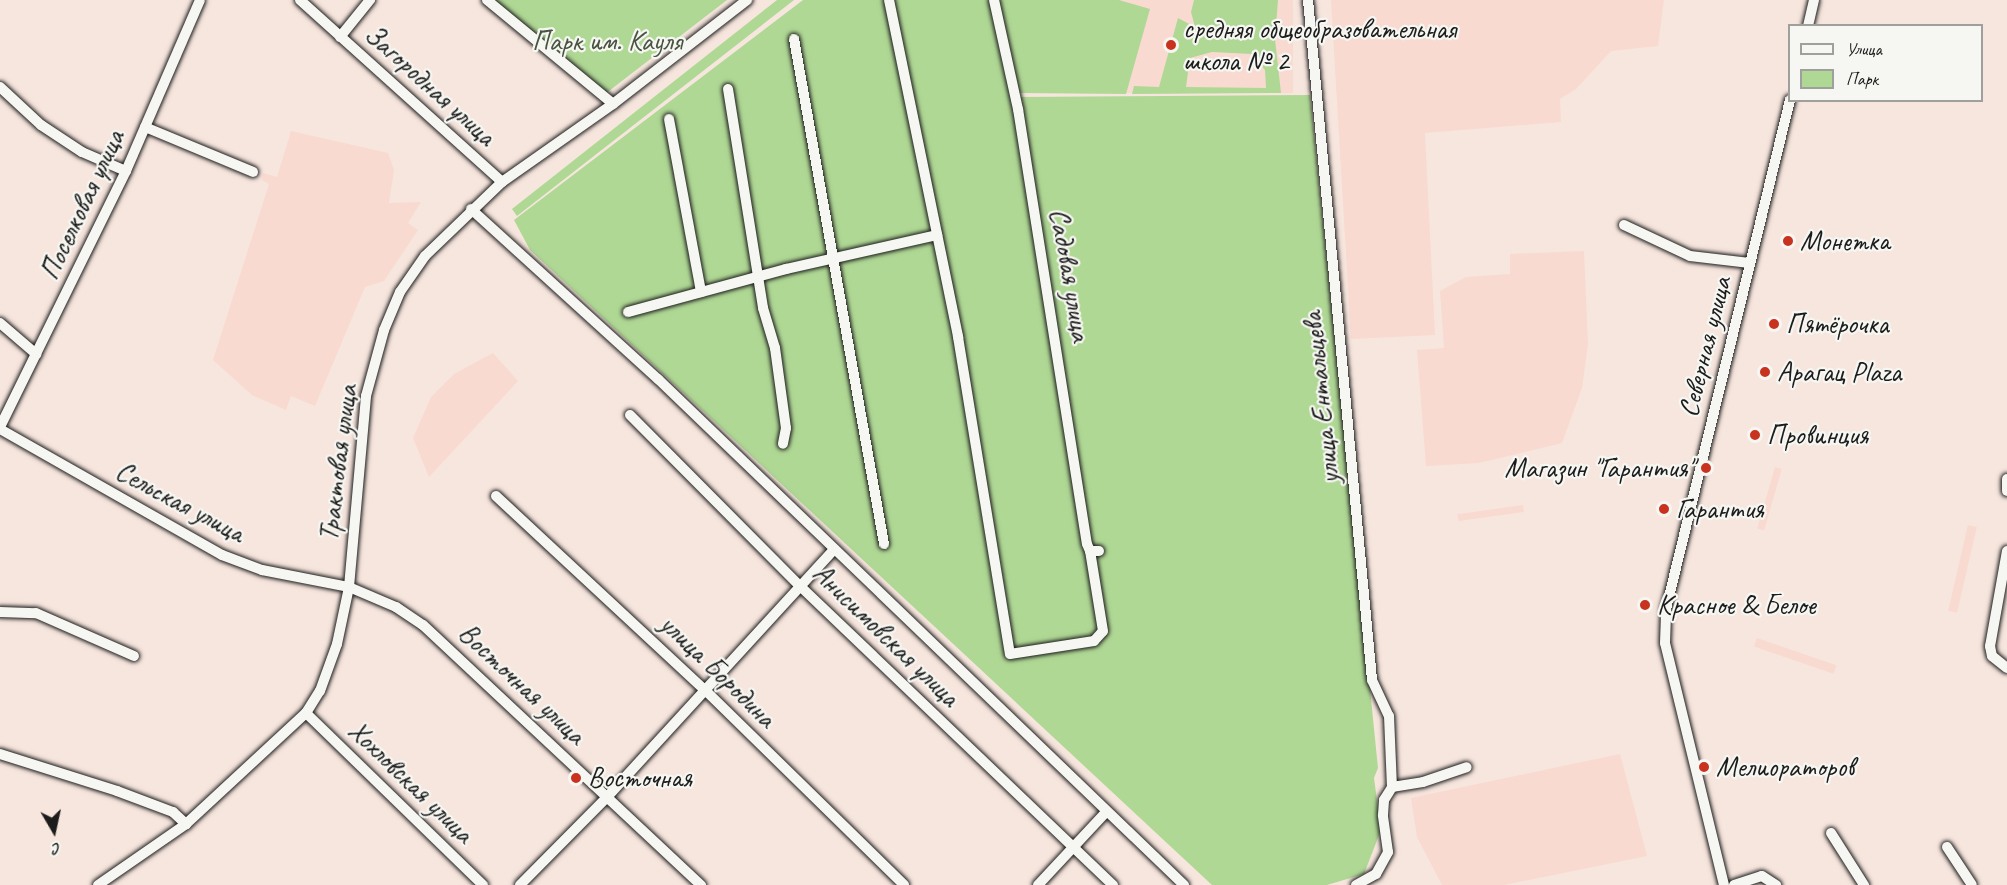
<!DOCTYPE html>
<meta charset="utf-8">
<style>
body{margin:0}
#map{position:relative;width:2007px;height:885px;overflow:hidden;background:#f7e6de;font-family:Caveat,sans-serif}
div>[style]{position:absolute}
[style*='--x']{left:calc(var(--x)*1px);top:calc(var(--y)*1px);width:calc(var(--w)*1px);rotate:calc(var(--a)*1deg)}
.built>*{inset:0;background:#f8dad0;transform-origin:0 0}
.green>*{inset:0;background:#b0d895}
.roads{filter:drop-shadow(0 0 2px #1c1c1c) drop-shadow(0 0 2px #1c1c1c)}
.minor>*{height:10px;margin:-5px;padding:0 5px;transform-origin:5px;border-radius:5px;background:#f6f6f2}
.dots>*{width:16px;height:16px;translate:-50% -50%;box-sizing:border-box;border:3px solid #f6f6f2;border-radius:50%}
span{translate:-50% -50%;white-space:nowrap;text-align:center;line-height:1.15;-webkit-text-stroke:4.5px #f6f6f2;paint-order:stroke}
.poi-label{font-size:28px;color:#1c1c1c}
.left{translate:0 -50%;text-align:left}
.right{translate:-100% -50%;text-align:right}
.park-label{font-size:28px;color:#485440}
.street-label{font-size:28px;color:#1c1c1c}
.legend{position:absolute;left:1788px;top:24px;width:195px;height:78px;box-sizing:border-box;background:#f6f6f2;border:2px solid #9f9f9c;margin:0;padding:8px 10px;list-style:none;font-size:18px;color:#1c1c1c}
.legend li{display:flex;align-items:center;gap:12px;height:30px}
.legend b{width:30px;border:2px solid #9f9f9c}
.north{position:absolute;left:24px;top:801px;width:60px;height:60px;-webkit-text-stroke:4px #f6f6f2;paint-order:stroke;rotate:171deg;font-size:16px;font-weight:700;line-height:24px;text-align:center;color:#1c1c1c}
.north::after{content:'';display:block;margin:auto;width:21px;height:27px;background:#1c1c1c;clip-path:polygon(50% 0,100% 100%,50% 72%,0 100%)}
</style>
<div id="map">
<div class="built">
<div style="left:1058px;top:0;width:235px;height:93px"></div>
<div style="clip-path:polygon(1331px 0,1664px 0,1658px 46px,1611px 51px,1576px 89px,1560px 99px,1561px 122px,1425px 133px,1435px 335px,1351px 339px)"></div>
<div style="clip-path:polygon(291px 131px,388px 153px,394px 170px,389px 203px,421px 202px,408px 223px,418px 230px,384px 281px,365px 287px,315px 406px,291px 396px,286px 410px,252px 395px,213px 360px,269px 184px,262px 180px,263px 173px,277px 177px)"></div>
<div style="clip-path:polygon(1584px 251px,1588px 344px,1582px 388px,1562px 443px,1479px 463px,1426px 466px,1417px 350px,1444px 348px,1440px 291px,1466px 277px,1510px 274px,1510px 254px)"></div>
<div style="clip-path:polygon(493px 353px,518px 381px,429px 477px,413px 438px,431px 397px,454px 374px)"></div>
<div style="left:1775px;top:467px;width:7px;height:64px;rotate:16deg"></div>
<div style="left:1523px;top:505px;width:7px;height:66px;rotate:82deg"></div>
<div style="left:1968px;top:525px;width:9px;height:88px;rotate:13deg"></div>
<div style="left:1757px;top:638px;width:84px;height:9px;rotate:19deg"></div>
<div style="clip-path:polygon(1620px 754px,1647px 856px,1504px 885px,1442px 885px,1417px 837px,1411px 798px)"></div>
</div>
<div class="green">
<div style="clip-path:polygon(495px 0,727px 0,605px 94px)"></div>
<div style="clip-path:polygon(777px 0,794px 0,517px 216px,512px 209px)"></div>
<div style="clip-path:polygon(803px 0,996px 0,1014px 97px,1310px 95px,1378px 768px,1374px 778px,1381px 830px,1364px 874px,1327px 885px,1212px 885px,530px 250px,514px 220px)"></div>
<div style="clip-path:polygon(999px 0,1119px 0,1150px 9px,1126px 94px,1015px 93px)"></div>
<div style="clip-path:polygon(evenodd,1194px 0,1278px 0,1275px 39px,1281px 93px,1132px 94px,1134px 86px,1159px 87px,1178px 18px,1195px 27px,1191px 12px,1194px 0,1212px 52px,1252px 54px,1265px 70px,1266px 88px,1186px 87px,1190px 58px,1212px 52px)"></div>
</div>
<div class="roads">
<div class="minor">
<div style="--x:300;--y:0;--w:272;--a:42"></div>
<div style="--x:487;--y:0;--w:163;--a:39.5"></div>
<div style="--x:889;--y:0;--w:344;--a:78.4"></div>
<div style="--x:958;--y:337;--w:321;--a:80.7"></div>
<div style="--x:1010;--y:654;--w:85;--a:-8.8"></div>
<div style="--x:1094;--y:641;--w:13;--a:-48"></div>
<div style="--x:1103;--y:631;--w:81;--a:-99.2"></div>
<div style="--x:994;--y:0;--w:112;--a:77.6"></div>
<div style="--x:1018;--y:109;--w:440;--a:81"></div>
<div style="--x:1087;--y:544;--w:8;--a:67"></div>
<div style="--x:1090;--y:551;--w:9;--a:0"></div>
<div style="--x:1308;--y:0;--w:683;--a:84.62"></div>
<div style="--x:1372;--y:680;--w:40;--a:65"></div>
<div style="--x:1389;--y:716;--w:71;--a:87.6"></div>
<div style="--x:1808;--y:26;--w:27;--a:-77"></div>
<div style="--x:340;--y:37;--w:48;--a:-51"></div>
<div style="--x:794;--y:39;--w:513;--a:79.89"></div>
<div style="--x:0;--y:87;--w:56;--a:42.8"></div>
<div style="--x:41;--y:125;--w:49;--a:33.4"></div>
<div style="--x:82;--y:152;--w:48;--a:23.4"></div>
<div style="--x:728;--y:89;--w:222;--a:80.9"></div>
<div style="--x:763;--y:308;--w:42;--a:73.3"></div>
<div style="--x:775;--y:348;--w:81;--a:82.2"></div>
<div style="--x:786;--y:428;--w:16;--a:101"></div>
<div style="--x:669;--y:119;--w:176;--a:79.5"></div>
<div style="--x:145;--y:127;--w:117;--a:22.6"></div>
<div style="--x:471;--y:209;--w:253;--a:42.3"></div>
<div style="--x:658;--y:379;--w:730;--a:43.89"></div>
<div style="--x:1624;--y:225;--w:73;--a:25.2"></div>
<div style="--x:1690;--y:256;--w:60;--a:6.7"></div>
<div style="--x:628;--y:312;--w:164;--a:-15.2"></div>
<div style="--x:786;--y:269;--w:155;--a:-12.7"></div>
<div style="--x:0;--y:323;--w:48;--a:40.7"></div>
<div style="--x:630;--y:415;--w:241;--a:45.2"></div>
<div style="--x:800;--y:586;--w:433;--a:43.7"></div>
<div style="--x:0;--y:427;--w:285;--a:-63.8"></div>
<div style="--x:126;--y:171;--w:186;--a:-66.6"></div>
<div style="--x:0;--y:429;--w:255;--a:29.6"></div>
<div style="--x:222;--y:555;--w:43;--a:20.6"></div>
<div style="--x:262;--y:570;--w:89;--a:11.1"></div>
<div style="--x:349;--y:587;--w:51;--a:23.1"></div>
<div style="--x:396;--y:607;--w:32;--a:34"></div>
<div style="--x:423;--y:625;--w:381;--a:43.1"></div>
<div style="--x:2007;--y:479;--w:12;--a:90"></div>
<div style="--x:496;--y:496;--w:284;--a:42.9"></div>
<div style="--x:704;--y:689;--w:280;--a:44.4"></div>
<div style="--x:2007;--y:551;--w:97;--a:100.1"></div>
<div style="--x:1990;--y:646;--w:10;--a:79"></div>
<div style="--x:1992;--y:656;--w:19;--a:39"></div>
<div style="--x:0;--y:612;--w:36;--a:2"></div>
<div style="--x:36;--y:613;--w:107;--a:23.7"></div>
<div style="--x:306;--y:713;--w:247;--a:44.2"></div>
<div style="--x:0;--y:754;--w:123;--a:17.5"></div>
<div style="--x:117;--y:791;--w:60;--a:20.6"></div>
<div style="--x:173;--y:812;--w:18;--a:43"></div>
<div style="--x:1831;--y:833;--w:62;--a:57.6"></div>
<div style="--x:1947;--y:847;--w:45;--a:56.7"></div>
<div style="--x:98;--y:885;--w:107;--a:-34.7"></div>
<div style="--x:186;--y:824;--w:163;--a:-42.8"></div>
<div style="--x:306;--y:713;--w:26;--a:-58"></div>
<div style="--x:320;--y:691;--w:50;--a:-70.1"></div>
<div style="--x:337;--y:644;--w:58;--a:-78.1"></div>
<div style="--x:349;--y:587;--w:192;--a:-84.9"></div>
<div style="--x:366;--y:396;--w:68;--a:-74.7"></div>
<div style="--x:384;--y:330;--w:41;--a:-67.2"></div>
<div style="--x:400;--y:292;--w:44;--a:-55.2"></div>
<div style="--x:425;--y:256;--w:107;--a:-43.9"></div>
<div style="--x:502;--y:182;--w:136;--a:-35.1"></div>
<div style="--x:613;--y:104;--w:170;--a:-37.8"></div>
<div style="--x:520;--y:885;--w:125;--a:-45.3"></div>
<div style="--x:608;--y:796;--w:335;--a:-47.5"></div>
<div style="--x:1038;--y:885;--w:100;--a:-47"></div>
<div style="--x:1356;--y:885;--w:23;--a:-29"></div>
<div style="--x:1376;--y:874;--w:25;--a:-61"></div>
<div style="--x:1388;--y:852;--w:37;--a:-98"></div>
<div style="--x:1383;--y:815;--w:15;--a:-86"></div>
<div style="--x:1384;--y:800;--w:15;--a:-58"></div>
<div style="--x:1392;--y:787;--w:31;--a:-9"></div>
<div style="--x:1423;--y:782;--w:46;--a:-18.8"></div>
<div style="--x:1724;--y:885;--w:249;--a:-103.7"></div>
<div style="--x:1665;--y:643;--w:34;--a:-88"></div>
<div style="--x:1666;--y:609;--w:524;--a:-76.31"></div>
<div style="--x:1734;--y:885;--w:29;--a:-18"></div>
<div style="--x:1762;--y:876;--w:17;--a:33"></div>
</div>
</div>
<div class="dots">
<div style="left:1171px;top:45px;background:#c8321e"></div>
<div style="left:1788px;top:241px;background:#c8321e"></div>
<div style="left:1774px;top:324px;background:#c8321e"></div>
<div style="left:1765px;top:372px;background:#c8321e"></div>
<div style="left:1755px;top:435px;background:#c8321e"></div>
<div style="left:1706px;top:468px;background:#c8321e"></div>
<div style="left:1664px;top:509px;background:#c8321e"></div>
<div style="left:1645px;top:605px;background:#c8321e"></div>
<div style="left:1704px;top:767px;background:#c8321e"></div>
<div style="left:576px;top:778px;background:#c8321e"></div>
</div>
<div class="poi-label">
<span class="left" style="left:1183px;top:45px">средняя общеобразовательная<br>школа № 2</span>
<span class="left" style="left:1800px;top:241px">Монетка</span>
<span class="left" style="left:1786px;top:324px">Пятёрочка</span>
<span class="left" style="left:1777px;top:372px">Арагац Plaza</span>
<span class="left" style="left:1767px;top:435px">Провинция</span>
<span class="right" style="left:1694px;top:468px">Магазин "Гарантия"</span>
<span class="left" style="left:1676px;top:509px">Гарантия</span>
<span class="left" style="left:1657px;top:605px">Красное &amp; Белое</span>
<span class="left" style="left:1716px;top:767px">Мелиораторов</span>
<span class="left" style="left:588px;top:778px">Восточная</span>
</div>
<div class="park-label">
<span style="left:607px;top:41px">Парк им. Кауля</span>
</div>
<div class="street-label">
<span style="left:430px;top:85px;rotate:42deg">Загородная улица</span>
<span style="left:82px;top:205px;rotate:-65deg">Поселковая улица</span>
<span style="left:1070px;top:275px;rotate:80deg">Садовая улица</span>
<span style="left:1705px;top:347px;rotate:-76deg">Северная улица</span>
<span style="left:1321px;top:398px;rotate:-96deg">улица Ентальцева</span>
<span style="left:338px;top:463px;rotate:-83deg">Трактовая улица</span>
<span style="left:180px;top:502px;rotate:28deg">Сельская улица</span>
<span style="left:886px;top:635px;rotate:44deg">Анисимовская улица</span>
<span style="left:718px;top:671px;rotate:44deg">улица Бородина</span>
<span style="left:522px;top:684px;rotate:43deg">Восточная улица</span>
<span style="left:411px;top:782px;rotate:44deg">Хохловская улица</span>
</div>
<ul class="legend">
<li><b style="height:8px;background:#f6f6f2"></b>Улица</li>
<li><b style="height:16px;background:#b0d895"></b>Парк</li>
</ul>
<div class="north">С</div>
</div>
